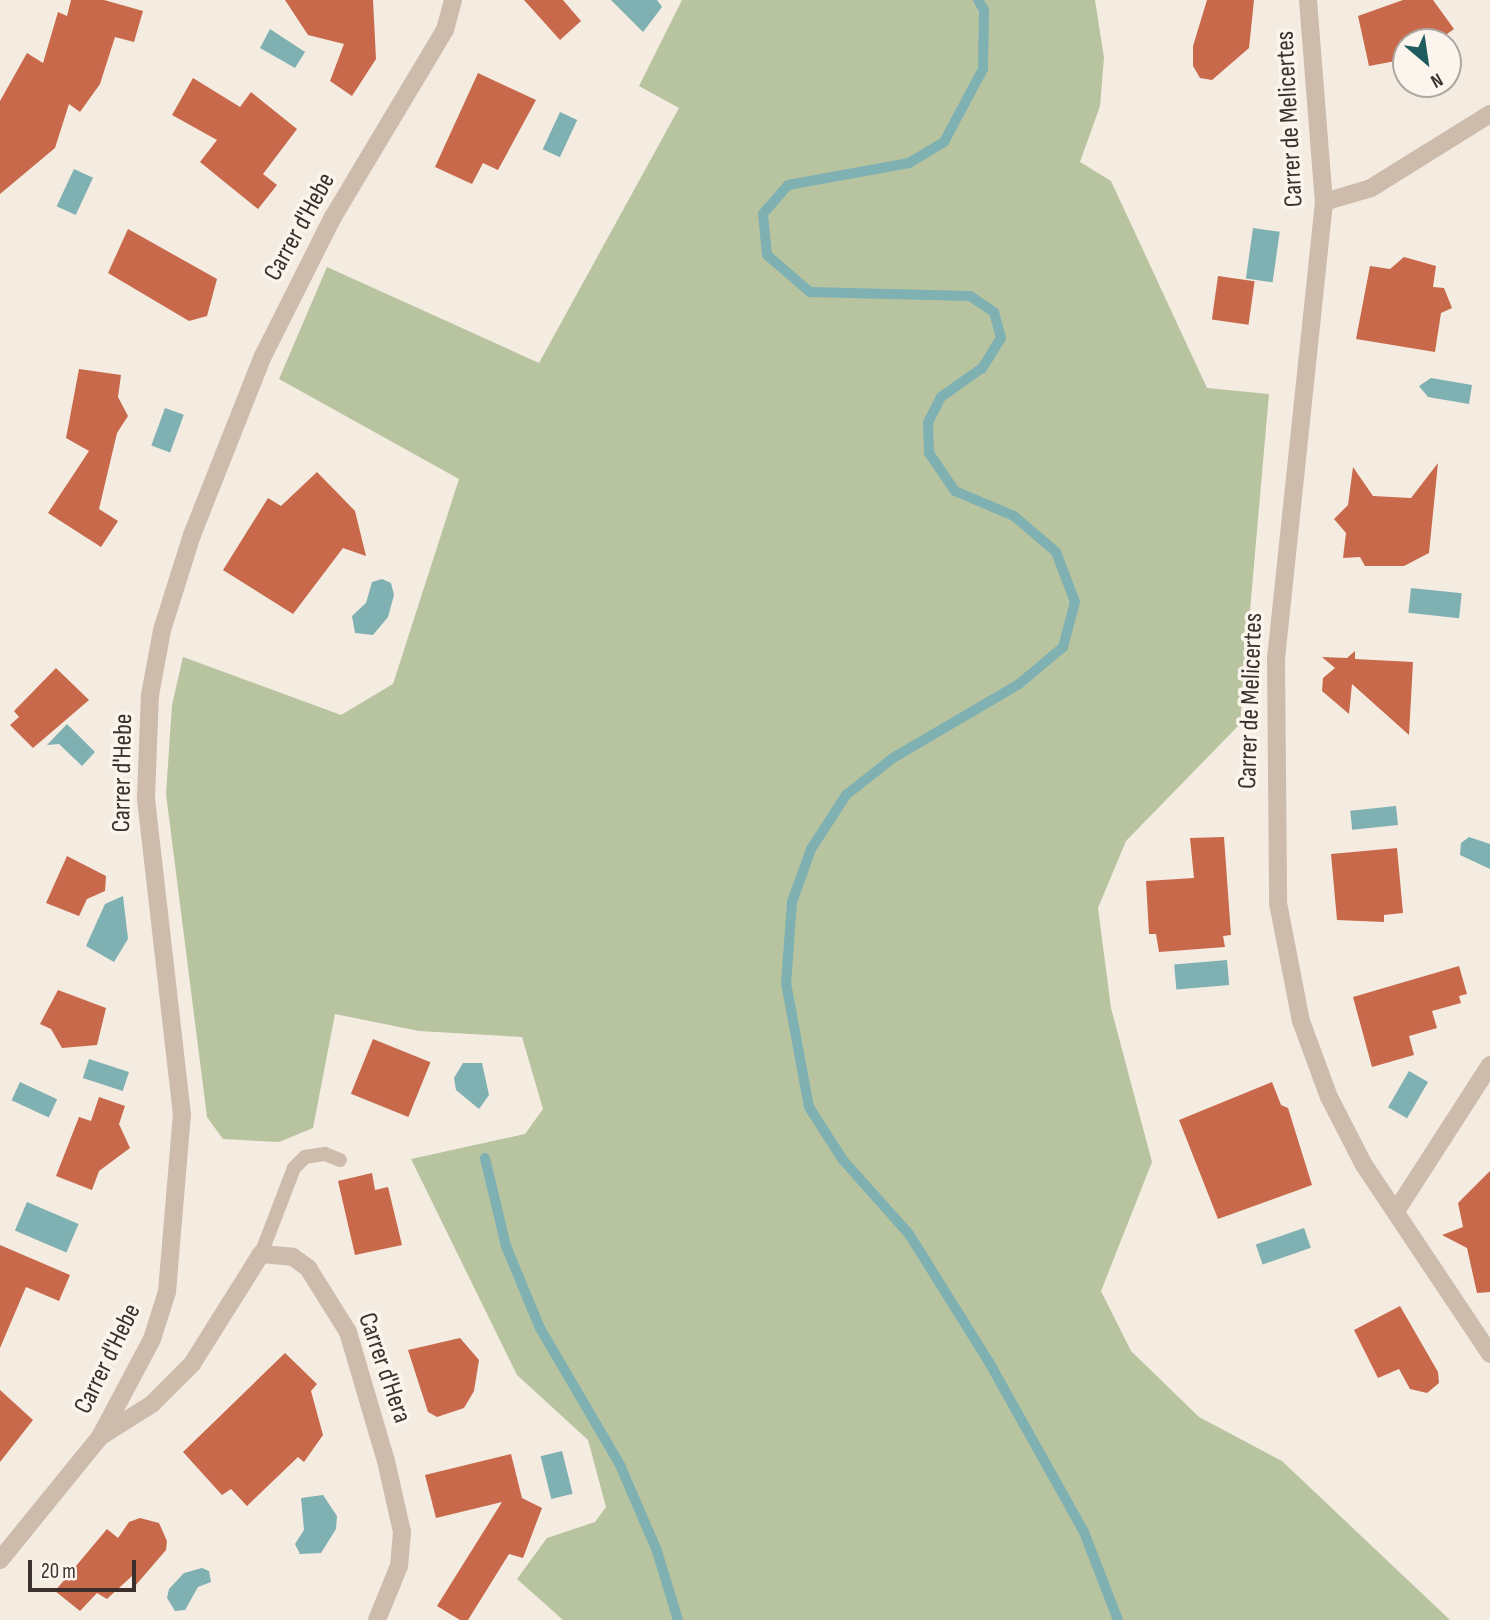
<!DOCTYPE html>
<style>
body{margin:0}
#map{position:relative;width:1490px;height:1620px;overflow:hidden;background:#f4ebe1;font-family:"Sofia Sans Condensed",sans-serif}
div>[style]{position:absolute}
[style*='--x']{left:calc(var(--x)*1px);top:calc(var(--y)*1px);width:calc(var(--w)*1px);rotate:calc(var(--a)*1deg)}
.green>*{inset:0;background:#b8c4a0}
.water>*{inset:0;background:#7fb0b2;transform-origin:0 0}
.stream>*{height:10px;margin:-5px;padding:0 5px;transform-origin:5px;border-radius:5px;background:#7fb0b2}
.building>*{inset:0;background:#c8694b;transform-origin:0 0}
.service>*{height:14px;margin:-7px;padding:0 7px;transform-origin:7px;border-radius:7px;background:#cdbbac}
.minor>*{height:18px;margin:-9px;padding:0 9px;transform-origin:9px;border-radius:9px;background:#cdbbac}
span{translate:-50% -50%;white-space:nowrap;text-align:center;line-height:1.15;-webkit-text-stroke:7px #fbf5ee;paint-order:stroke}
.street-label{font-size:26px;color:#3b302b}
.north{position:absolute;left:1392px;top:28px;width:70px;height:70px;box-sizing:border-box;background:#fbf5ee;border:2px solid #aea6a0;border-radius:50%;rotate:151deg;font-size:19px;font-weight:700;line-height:28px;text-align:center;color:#3b302b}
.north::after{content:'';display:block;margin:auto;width:24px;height:32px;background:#1f5a5e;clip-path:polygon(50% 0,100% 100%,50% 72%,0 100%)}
.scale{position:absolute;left:28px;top:1560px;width:108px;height:32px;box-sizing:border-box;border:4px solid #3b302b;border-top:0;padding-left:9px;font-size:21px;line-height:24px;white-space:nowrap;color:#3b302b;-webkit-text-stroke:5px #fbf5ee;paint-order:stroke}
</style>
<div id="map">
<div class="green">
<div style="clip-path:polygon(682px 0,1095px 0,1104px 58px,1100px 106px,1080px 162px,1111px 181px,1207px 388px,1269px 394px,1240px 724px,1126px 841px,1098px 908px,1111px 1008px,1152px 1162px,1101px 1291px,1131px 1351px,1199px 1417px,1282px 1461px,1450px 1620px,563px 1620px,517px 1579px,547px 1538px,595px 1522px,606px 1507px,588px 1440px,517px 1375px,411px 1159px,525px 1134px,543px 1109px,522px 1037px,419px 1031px,335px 1014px,313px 1128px,279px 1142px,223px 1139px,207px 1117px,166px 794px,172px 705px,183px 657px,341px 715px,393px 684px,459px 479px,279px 379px,327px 267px,539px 363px,679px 108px,639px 86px)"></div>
</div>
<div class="water">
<div style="clip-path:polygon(611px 0,657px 0,662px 7px,643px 32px)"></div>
<div style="clip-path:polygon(270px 29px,305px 52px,295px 68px,260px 48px)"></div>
<div style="left:560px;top:112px;width:19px;height:41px;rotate:25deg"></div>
<div style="left:74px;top:169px;width:21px;height:41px;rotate:25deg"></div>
<div style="left:1253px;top:228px;width:27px;height:51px;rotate:8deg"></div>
<div style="clip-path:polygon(1431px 378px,1472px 385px,1469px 404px,1428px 397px,1419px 386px)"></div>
<div style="left:165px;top:408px;width:20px;height:40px;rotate:20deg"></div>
<div style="clip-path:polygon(382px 579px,391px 583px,394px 595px,388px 617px,373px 635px,355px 633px,352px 616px,366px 603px,372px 582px)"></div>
<div style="left:1411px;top:588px;width:51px;height:25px;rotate:6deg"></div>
<div style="clip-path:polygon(67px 724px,95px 752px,82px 766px,59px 744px,47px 745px)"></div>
<div style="left:1396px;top:806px;width:19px;height:46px;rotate:84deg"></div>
<div style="clip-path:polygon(1469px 837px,1490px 844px,1490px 869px,1460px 855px,1461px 843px)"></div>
<div style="clip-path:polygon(123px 896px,128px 939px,114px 962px,86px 946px,105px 904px)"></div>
<div style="left:1227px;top:960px;width:25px;height:53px;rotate:85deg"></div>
<div style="left:89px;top:1059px;width:42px;height:20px;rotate:18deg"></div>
<div style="clip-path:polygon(463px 1063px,482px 1063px,489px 1095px,479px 1109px,456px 1090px,454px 1078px)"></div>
<div style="left:1409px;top:1071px;width:22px;height:42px;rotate:30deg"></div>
<div style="left:20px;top:1082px;width:41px;height:20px;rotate:25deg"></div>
<div style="left:27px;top:1202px;width:56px;height:31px;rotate:23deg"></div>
<div style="left:1304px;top:1228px;width:21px;height:51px;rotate:71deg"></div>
<div style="left:562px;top:1451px;width:44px;height:22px;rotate:76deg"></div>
<div style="clip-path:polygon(323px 1495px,337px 1516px,336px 1529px,321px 1553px,300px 1554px,295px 1544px,304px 1530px,301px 1498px)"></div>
<div style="clip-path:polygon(202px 1568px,209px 1571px,211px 1582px,198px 1587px,185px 1610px,175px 1611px,167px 1598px,169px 1589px,184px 1573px)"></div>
</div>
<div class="stream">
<div style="--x:978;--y:0;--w:12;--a:59"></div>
<div style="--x:984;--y:10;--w:59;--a:91"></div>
<div style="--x:983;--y:69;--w:83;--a:118.1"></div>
<div style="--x:944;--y:142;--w:41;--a:149"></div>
<div style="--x:909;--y:163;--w:123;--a:169.7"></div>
<div style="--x:788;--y:185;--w:38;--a:131"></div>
<div style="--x:763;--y:214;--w:41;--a:84.4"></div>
<div style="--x:767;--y:255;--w:57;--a:40.7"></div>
<div style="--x:810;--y:292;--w:160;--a:1.4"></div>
<div style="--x:970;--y:296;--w:29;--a:34"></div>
<div style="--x:994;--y:312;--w:27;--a:75"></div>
<div style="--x:1001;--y:338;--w:36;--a:122"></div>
<div style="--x:982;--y:368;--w:50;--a:144.7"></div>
<div style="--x:941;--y:397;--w:29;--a:117"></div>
<div style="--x:928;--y:423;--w:30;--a:88"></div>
<div style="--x:929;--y:453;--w:46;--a:55.6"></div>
<div style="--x:955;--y:491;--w:64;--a:23"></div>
<div style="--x:1014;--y:516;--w:55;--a:40.6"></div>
<div style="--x:1056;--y:552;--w:53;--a:69.2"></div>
<div style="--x:1075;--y:602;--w:47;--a:104.9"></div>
<div style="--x:1063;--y:647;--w:57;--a:139.9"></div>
<div style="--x:1019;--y:684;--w:146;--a:149.6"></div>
<div style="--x:893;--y:758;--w:60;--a:141.8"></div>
<div style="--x:846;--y:795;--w:64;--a:122.9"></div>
<div style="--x:811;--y:849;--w:56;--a:109.7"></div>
<div style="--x:792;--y:902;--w:81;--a:94.2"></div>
<div style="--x:786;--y:983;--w:126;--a:79.5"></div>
<div style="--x:809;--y:1107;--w:63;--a:57.3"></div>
<div style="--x:843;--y:1160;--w:99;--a:48.3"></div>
<div style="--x:909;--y:1234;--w:151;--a:58"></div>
<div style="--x:989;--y:1362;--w:195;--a:60.8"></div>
<div style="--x:1084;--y:1532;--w:94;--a:68.9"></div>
<div style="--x:485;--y:1158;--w:90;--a:76.6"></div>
<div style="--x:506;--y:1246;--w:89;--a:67.5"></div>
<div style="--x:540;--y:1328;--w:159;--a:59.7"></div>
<div style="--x:620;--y:1465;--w:94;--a:66.7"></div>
<div style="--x:657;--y:1551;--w:72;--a:73.1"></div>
</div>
<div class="building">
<div style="clip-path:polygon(71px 0,104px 0,143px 11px,134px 42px,115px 37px,100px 84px,80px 112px,69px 104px,55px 148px,0 194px,0 101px,27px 53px,43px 63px,58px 12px,67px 16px)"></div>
<div style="clip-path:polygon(285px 0,373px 0,376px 59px,352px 96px,330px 81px,344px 44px,308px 35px)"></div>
<div style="clip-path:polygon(524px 0,563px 0,581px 21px,560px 40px)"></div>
<div style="clip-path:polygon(1207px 0,1254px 0,1249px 48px,1212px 80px,1200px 78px,1193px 66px,1193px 46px)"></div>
<div style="clip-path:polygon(1403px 0,1433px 0,1454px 29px,1436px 42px,1406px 42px,1406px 59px,1369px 66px,1358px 16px)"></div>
<div style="clip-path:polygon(478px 73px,536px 100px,498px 170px,483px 163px,472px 184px,435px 167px)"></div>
<div style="clip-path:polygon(193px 78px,240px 107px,251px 92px,297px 129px,263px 174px,277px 185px,258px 209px,200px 162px,217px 140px,172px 115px)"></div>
<div style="clip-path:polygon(128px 229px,217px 279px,207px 316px,189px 321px,108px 273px)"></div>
<div style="clip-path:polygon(1404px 257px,1436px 266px,1433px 287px,1444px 288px,1452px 308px,1441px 313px,1435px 352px,1356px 339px,1370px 266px,1390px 269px)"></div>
<div style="left:1218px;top:276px;width:37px;height:44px;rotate:8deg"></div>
<div style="clip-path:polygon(79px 369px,121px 375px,118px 397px,128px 416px,117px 433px,99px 509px,118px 521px,101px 547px,48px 513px,89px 451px,66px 438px)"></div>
<div style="clip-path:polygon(1438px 463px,1429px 553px,1404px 566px,1365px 566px,1360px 557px,1343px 558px,1346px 533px,1334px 519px,1348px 505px,1353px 467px,1373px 496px,1411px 498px)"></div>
<div style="clip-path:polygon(317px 472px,355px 511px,366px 556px,343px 548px,293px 614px,223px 570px,268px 498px,281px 506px)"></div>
<div style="clip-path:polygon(1355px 651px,1355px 659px,1413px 662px,1409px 735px,1352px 684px,1349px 714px,1322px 691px,1323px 678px,1335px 668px,1322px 657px,1347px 658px)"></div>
<div style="clip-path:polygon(56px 668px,89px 700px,33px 748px,10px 725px,19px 717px,14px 711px)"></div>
<div style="clip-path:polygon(1224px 837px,1231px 935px,1223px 936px,1225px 947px,1159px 952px,1156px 934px,1149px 934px,1146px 881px,1194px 878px,1190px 838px)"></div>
<div style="clip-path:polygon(1397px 848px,1403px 913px,1384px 915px,1384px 922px,1337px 920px,1331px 854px)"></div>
<div style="clip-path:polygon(67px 856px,106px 876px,105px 891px,87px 899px,79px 916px,46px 903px)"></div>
<div style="clip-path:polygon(1459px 966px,1467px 994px,1459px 996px,1461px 1003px,1432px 1011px,1437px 1028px,1409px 1036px,1414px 1055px,1372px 1067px,1353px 997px)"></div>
<div style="clip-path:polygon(58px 990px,106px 1008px,97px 1045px,62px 1048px,51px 1029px,40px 1024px)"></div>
<div style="left:373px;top:1039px;width:62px;height:59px;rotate:22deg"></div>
<div style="clip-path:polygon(1272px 1082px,1281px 1105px,1288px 1108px,1312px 1185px,1218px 1219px,1179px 1120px)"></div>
<div style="clip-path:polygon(99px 1097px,125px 1106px,119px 1124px,130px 1148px,99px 1171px,92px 1190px,56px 1176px,79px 1117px,91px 1121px)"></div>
<div style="clip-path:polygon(1490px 1171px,1490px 1292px,1477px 1293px,1467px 1248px,1442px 1235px,1463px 1227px,1458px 1203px)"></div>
<div style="clip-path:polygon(372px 1173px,375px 1190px,388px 1187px,402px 1245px,355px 1255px,338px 1181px)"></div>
<div style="clip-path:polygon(0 1245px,70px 1275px,59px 1301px,26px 1287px,0 1348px)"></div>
<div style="clip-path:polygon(1400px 1306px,1438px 1372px,1439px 1383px,1427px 1393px,1410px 1389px,1399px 1369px,1378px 1378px,1354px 1330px)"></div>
<div style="clip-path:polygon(460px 1338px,479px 1360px,474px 1391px,464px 1408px,437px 1417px,428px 1412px,408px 1350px)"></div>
<div style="clip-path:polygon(285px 1353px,317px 1384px,311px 1391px,323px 1435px,304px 1462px,298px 1457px,247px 1506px,231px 1489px,222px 1495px,183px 1452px)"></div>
<div style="clip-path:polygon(0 1390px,33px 1420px,0 1462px)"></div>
<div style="clip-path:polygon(511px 1454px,522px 1498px,542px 1508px,523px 1558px,509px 1554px,468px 1620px,460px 1620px,437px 1606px,502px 1502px,436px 1518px,425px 1475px)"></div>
<div style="clip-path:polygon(140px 1518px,159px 1523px,167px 1541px,166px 1550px,135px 1586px,132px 1576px,107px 1599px,97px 1593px,80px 1611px,55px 1591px,107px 1529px,118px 1538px,129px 1522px)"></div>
</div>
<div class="service">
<div style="--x:261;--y:1254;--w:92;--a:-69"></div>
<div style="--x:294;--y:1168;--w:16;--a:-45"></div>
<div style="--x:305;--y:1157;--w:20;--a:-9"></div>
<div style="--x:325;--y:1154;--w:16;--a:22"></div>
</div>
<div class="minor">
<div style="--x:1308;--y:0;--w:203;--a:85.5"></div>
<div style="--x:1324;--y:202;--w:459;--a:96"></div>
<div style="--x:1276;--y:658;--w:245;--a:89.5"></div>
<div style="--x:1278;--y:903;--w:120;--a:79"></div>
<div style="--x:1301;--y:1021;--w:81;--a:69.8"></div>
<div style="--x:1329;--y:1097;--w:76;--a:62.8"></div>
<div style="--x:1364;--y:1165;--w:227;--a:56.3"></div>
<div style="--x:1324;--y:202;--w:49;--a:-16.6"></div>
<div style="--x:1371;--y:188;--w:140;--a:-31.9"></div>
<div style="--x:1396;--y:1211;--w:174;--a:-57.2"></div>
<div style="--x:103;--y:1435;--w:58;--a:-32.3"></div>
<div style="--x:152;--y:1404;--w:57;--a:-45"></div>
<div style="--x:192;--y:1364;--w:130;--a:-57.9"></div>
<div style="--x:261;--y:1254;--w:32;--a:5"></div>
<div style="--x:293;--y:1257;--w:19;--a:36"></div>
<div style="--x:308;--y:1268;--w:75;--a:58"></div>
<div style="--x:348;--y:1332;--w:134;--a:73.6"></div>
<div style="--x:386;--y:1461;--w:73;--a:77.3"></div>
<div style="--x:402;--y:1532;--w:34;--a:95"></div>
<div style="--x:399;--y:1566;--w:58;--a:112.2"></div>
<div style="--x:0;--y:1560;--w:159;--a:-50.9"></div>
<div style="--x:100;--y:1437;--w:111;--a:-62"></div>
<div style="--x:152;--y:1339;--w:49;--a:-72.3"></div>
<div style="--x:167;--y:1292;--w:178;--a:-85.2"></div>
<div style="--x:182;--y:1115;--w:320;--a:-96.5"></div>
<div style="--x:146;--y:797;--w:102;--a:-87.8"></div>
<div style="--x:150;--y:695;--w:66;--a:-79.5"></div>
<div style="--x:162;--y:630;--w:100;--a:-72.5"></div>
<div style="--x:192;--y:535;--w:193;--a:-68.4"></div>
<div style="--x:263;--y:356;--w:156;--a:-63.3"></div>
<div style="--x:333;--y:217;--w:218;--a:-59.1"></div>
<div style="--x:445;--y:30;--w:31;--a:-75"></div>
</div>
<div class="street-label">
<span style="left:1290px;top:119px;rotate:-93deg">Carrer de Melicertes</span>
<span style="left:300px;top:227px;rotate:-61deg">Carrer d'Hebe</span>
<span style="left:1251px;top:701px;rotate:-88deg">Carrer de Melicertes</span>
<span style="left:123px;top:773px;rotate:-89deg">Carrer d'Hebe</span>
<span style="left:108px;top:1359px;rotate:-64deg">Carrer d'Hebe</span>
<span style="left:384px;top:1368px;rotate:71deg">Carrer d'Hera</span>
</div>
<div class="north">N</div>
<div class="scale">20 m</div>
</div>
